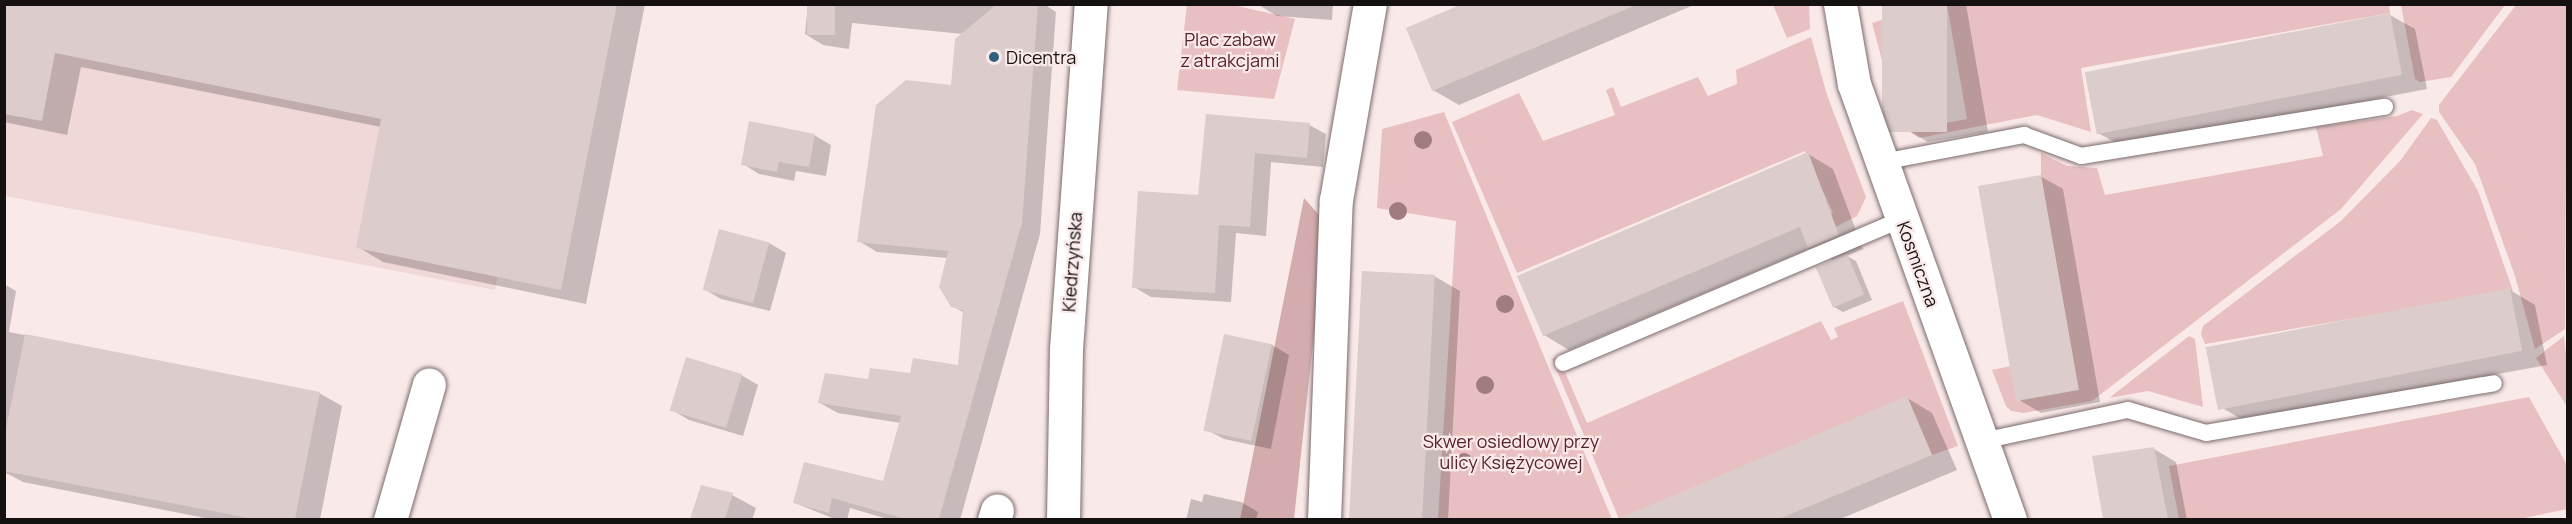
<!DOCTYPE html>
<meta charset="utf-8">
<style>
body{margin:0}
#map{position:relative;width:2572px;height:524px;overflow:hidden;background:#fae9e9;font-family:Manrope,sans-serif}
div>[style]{position:absolute}
[style*='--x']{left:calc(var(--x)*1px);top:calc(var(--y)*1px);width:calc(var(--w)*1px);rotate:calc(var(--a)*1deg)}
.built>*{inset:0;background:#f1d8d8}
.green>*{inset:0;background:#e8c0c1}
.forest>*{inset:0;background:#d4acad}
.shadow>*{inset:0;background:#0003}
.building>*{inset:0;background:#dccccc;transform-origin:0 0}
.roads{filter:drop-shadow(0 0 2px #7a6b6c) drop-shadow(0 0 2px #7a6b6c)}
.service>*{height:16px;margin:-8px;padding:0 8px;transform-origin:8px;border-radius:8px;background:#fff}
.minor>*{height:33px;margin:-16.5px;padding:0 16.5px;transform-origin:16.5px;border-radius:16.5px;background:#fff}
.tertiary>*{height:33px;margin:-16.5px;padding:0 16.5px;transform-origin:16.5px;border-radius:16.5px;background:#fff}
.trees>*{width:18px;height:18px;margin:-9px;border-radius:50%;background:#a07c7f}
.dots>*{width:16px;height:16px;translate:-50% -50%;box-sizing:border-box;border:3px solid #fae9e9;border-radius:50%}
span{translate:-50% -50%;white-space:nowrap;text-align:center;line-height:1.15;-webkit-text-stroke:4.5px #fae9e9;paint-order:stroke}
.park-label{font-size:18px;color:#572329}
.poi-label{font-size:18px;color:#161111}
.left{translate:0 -50%;text-align:left}
.street-label{font-size:18px;color:#161111}
.frame{position:absolute;inset:0;border:6px solid #161111;pointer-events:none}
</style>
<div id="map">
<div class="built">
<div style="clip-path:polygon(4px 5px,550px 5px,495px 290px,5px 196px)"></div>
</div>
<div class="green">
<div style="clip-path:polygon(1187px 5px,1233px 5px,1295px 19px,1274px 99px,1177px 90px)"></div>
<div style="clip-path:polygon(1773px 5px,1809px 5px,1810px 29px,1787px 38px)"></div>
<div style="clip-path:polygon(1947px 5px,2389px 5px,2390px 13px,2081px 68px,2091px 132px,2037px 115px,1919px 138px,1907px 130px,1967px 119px)"></div>
<div style="clip-path:polygon(2401px 5px,2401px 4px,2505px 5px,2451px 77px,2420px 82px,2415px 79px)"></div>
<div style="clip-path:polygon(2516px 5px,2567px 5px,2565px 329px,2535px 349px,2515px 276px,2475px 164px,2439px 112px,2439px 105px)"></div>
<div style="clip-path:polygon(1885px 19px,1896px 84px,1889px 86px,1872px 23px)"></div>
<div style="clip-path:polygon(1811px 37px,1827px 95px,1866px 197px,1857px 216px,1810px 240px,1807px 224px,1833px 213px,1805px 151px,1517px 273px,1452px 122px,1519px 93px,1543px 141px,1615px 115px,1606px 90px,1613px 87px,1621px 107px,1698px 77px,1708px 96px,1737px 84px,1736px 70px)"></div>
<div style="clip-path:polygon(2412px 110px,2423px 114px,2341px 209px,2092px 401px,2024px 413px,2011px 411px,2006px 406px,1992px 370px,2011px 366px,2018px 401px,2078px 390px,2041px 175px,2041px 153px,2067px 166px,2097px 168px,2105px 195px,2323px 156px,2316px 127px,2397px 116px)"></div>
<div style="clip-path:polygon(1444px 112px,1543px 354px,1612px 519px,1438px 519px,1456px 221px,1377px 208px,1382px 129px)"></div>
<div style="clip-path:polygon(2431px 118px,2437px 120px,2478px 191px,2513px 291px,2205px 344px,2201px 334px,2203px 326px,2341px 221px,2400px 161px)"></div>
<div style="clip-path:polygon(1903px 301px,1958px 446px,1932px 455px,1907px 397px,1619px 519px,1552px 359px,1558px 356px,1587px 423px,1821px 321px,1831px 340px,1838px 337px,1834px 328px)"></div>
<div style="clip-path:polygon(2189px 336px,2195px 339px,2203px 407px,2148px 391px,2109px 398px)"></div>
<div style="clip-path:polygon(2564px 336px,2568px 373px,2566px 405px,2536px 358px)"></div>
<div style="clip-path:polygon(2529px 397px,2567px 465px,2567px 509px,2515px 520px,2179px 519px,2169px 466px)"></div>
</div>
<div class="forest">
<div style="clip-path:polygon(1304px 198px,1326px 223px,1294px 519px,1240px 520px)"></div>
</div>
<div class="shadow">
<div style="clip-path:polygon(4px 4px,645px 4px,586px 304px,383px 262px,358px 247px,381px 127px,81px 67px,67px 135px,4px 122px)"></div>
<div style="clip-path:polygon(808px 4px,1044px 4px,1056px 12px,1040px 234px,960px 520px,891px 520px,850px 508px,847px 520px,837px 520px,795px 503px,884px 482px,901px 423px,838px 413px,820px 403px,870px 381px,960px 367px,965px 313px,952px 306px,948px 258px,877px 252px,859px 241px,952px 86px,963px 34px,852px 23px,849px 49px,823px 45px,805px 34px)"></div>
<div style="clip-path:polygon(1257px 4px,1333px 4px,1332px 20px,1277px 16px)"></div>
<div style="clip-path:polygon(1466px 4px,1696px 4px,1459px 105px,1433px 90px)"></div>
<div style="clip-path:polygon(1884px 4px,1966px 4px,1988px 132px,1928px 142px,1906px 129px)"></div>
<div style="clip-path:polygon(2390px 15px,2415px 29px,2427px 89px,2124px 147px,2098px 133px)"></div>
<div style="clip-path:polygon(1207px 115px,1309px 125px,1326px 134px,1323px 167px,1271px 162px,1266px 236px,1236px 233px,1231px 302px,1151px 297px,1134px 287px,1200px 197px)"></div>
<div style="clip-path:polygon(814px 135px,831px 145px,826px 176px,796px 171px,794px 181px,759px 174px,743px 164px)"></div>
<div style="clip-path:polygon(1808px 154px,1833px 169px,1863px 249px,1847px 256px,1856px 261px,1872px 300px,1843px 312px,1834px 307px,1834px 261px,1811px 248px,1569px 350px,1544px 335px)"></div>
<div style="clip-path:polygon(2040px 176px,2063px 189px,2100px 402px,2041px 413px,2019px 400px)"></div>
<div style="clip-path:polygon(720px 231px,769px 243px,786px 253px,770px 311px,721px 299px,704px 289px)"></div>
<div style="clip-path:polygon(1363px 272px,1434px 276px,1460px 291px,1448px 520px,1351px 520px)"></div>
<div style="clip-path:polygon(4px 284px,16px 291px,9px 332px,319px 393px,342px 406px,320px 520px,215px 520px,23px 482px,4px 472px,8px 429px,4px 428px)"></div>
<div style="clip-path:polygon(2510px 290px,2535px 305px,2547px 365px,2243px 420px,2217px 405px)"></div>
<div style="clip-path:polygon(1225px 336px,1272px 345px,1289px 355px,1271px 449px,1224px 439px,1207px 430px)"></div>
<div style="clip-path:polygon(741px 375px,758px 385px,743px 436px,689px 420px,672px 410px)"></div>
<div style="clip-path:polygon(1907px 398px,1932px 413px,1957px 470px,1838px 520px,1622px 520px)"></div>
<div style="clip-path:polygon(2154px 449px,2176px 462px,2187px 520px,2105px 520px,2094px 457px)"></div>
<div style="clip-path:polygon(702px 486px,732px 495px,756px 508px,752px 520px,692px 520px)"></div>
<div style="clip-path:polygon(1204px 494px,1241px 502px,1258px 512px,1256px 520px,1186px 520px,1191px 499px,1202px 502px)"></div>
</div>
<div class="building">
<div style="clip-path:polygon(4px 4px,617px 4px,561px 290px,356px 248px,381px 119px,55px 53px,42px 121px,4px 114px)"></div>
<div style="left:807px;top:4px;width:28px;height:31px"></div>
<div style="clip-path:polygon(997px 4px,1038px 4px,1022px 223px,939px 519px,905px 519px,832px 498px,829px 513px,793px 503px,804px 462px,883px 481px,901px 416px,818px 403px,825px 373px,868px 379px,870px 368px,910px 373px,913px 358px,958px 365px,963px 310px,951px 307px,939px 287px,948px 251px,857px 242px,876px 105px,906px 80px,951px 85px,955px 39px)"></div>
<div style="clip-path:polygon(1462px 4px,1636px 5px,1432px 91px,1406px 28px)"></div>
<div style="left:1882px;top:4px;width:65px;height:128px"></div>
<div style="left:2390px;top:13px;width:63px;height:311px;rotate:79deg"></div>
<div style="clip-path:polygon(1206px 114px,1310px 123px,1307px 158px,1255px 153px,1250px 227px,1219px 225px,1215px 293px,1132px 288px,1138px 191px,1198px 195px)"></div>
<div style="clip-path:polygon(749px 121px,815px 134px,809px 167px,779px 162px,777px 172px,741px 165px)"></div>
<div style="clip-path:polygon(1808px 152px,1839px 235px,1808px 248px,1800px 227px,1543px 336px,1517px 276px)"></div>
<div style="left:2041px;top:175px;width:218px;height:64px;rotate:80deg"></div>
<div style="left:719px;top:229px;width:52px;height:63px;rotate:15deg"></div>
<div style="left:1847px;top:254px;width:44px;height:34px;rotate:67deg"></div>
<div style="left:1362px;top:271px;width:73px;height:248px;rotate:3deg"></div>
<div style="left:2510px;top:288px;width:64px;height:310px;rotate:79deg"></div>
<div style="clip-path:polygon(25px 334px,320px 392px,295px 519px,254px 519px,4px 471px,4px 438px)"></div>
<div style="left:1224px;top:334px;width:49px;height:99px;rotate:12deg"></div>
<div style="left:686px;top:357px;width:59px;height:56px;rotate:17deg"></div>
<div style="clip-path:polygon(1907px 396px,1932px 455px,1779px 519px,1618px 519px)"></div>
<div style="clip-path:polygon(2154px 447px,2168px 519px,2103px 519px,2092px 456px)"></div>
<div style="clip-path:polygon(701px 485px,733px 493px,725px 519px,690px 519px)"></div>
</div>
<div class="roads">
<div class="service">
<div style="--x:1882;--y:162;--w:145;--a:-10.8"></div>
<div style="--x:2024;--y:135;--w:61;--a:20.2"></div>
<div style="--x:2081;--y:156;--w:308;--a:-9.2"></div>
<div style="--x:1563;--y:363;--w:368;--a:-23"></div>
<div style="--x:1982;--y:441;--w:149;--a:-12"></div>
<div style="--x:2128;--y:410;--w:81;--a:16.4"></div>
<div style="--x:2206;--y:433;--w:292;--a:-9.8"></div>
</div>
<div class="minor">
<div style="--x:1840;--y:4;--w:81;--a:80.1"></div>
<div style="--x:1854;--y:84;--w:463;--a:70.3"></div>
<div style="--x:390;--y:520;--w:141;--a:-74"></div>
<div style="--x:994;--y:520;--w:10;--a:-73"></div>
<div style="--x:1324;--y:520;--w:320;--a:-87.9"></div>
<div style="--x:1336;--y:200;--w:199;--a:-80.2"></div>
</div>
<div class="tertiary">
<div style="--x:1063;--y:520;--w:171;--a:-89"></div>
<div style="--x:1066;--y:349;--w:346;--a:-85.9"></div>
</div>
</div>
<div class="trees">
<div style="left:1423px;top:140px"></div>
<div style="left:1398px;top:211px"></div>
<div style="left:1505px;top:304px"></div>
<div style="left:1485px;top:385px"></div>
<div style="left:1464px;top:462px"></div>
</div>
<div class="dots">
<div style="left:994px;top:57px;background:#2e5f7d"></div>
</div>
<div class="park-label">
<span style="left:1230px;top:50px">Plac zabaw<br>z atrakcjami</span>
<span style="left:1511px;top:452px">Skwer osiedlowy przy<br>ulicy Księżycowej</span>
</div>
<div class="poi-label">
<span class="left" style="left:1006px;top:57px">Dicentra</span>
</div>
<div class="street-label">
<span style="left:1072px;top:262px;rotate:-86deg">Kiedrzyńska</span>
<span style="left:1918px;top:264px;rotate:70deg">Kosmiczna</span>
</div>
<div class="frame"></div>
</div>
